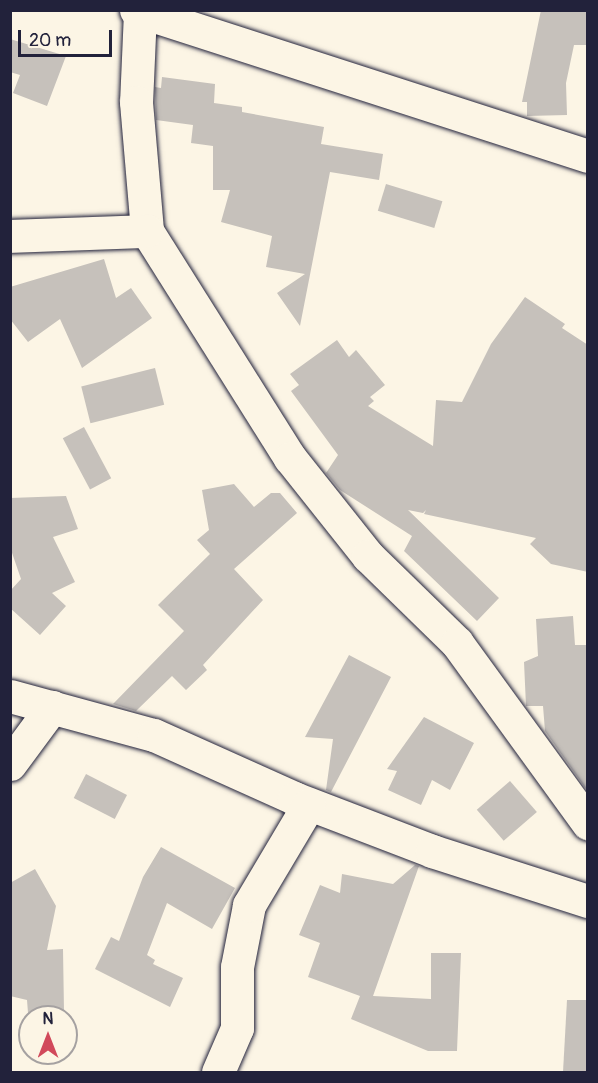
<!DOCTYPE html>
<style>
body{margin:0}
#map{position:relative;width:598px;height:1083px;overflow:hidden;background:#fcf5e5;font-family:Pangolin,sans-serif}
div>[style]{position:absolute}
[style*='--x']{left:calc(var(--x)*1px);top:calc(var(--y)*1px);width:calc(var(--w)*1px);rotate:calc(var(--a)*1deg)}
.building>*{inset:0;background:#c6c1bb;transform-origin:0 0}
.roads{filter:drop-shadow(0 0 2px #22223b) drop-shadow(0 0 2px #22223b)}
.minor>*{height:33px;margin:-16.5px;padding:0 16.5px;transform-origin:16.5px;border-radius:16.5px;background:#fcf5e5}
span{translate:-50% -50%;white-space:nowrap;text-align:center;line-height:1.15;-webkit-text-stroke:4.5px #fcf5e5;paint-order:stroke}
.frame{position:absolute;inset:0;border:12px solid #22223b;pointer-events:none}
.north{position:absolute;left:18px;top:1005px;width:60px;height:60px;box-sizing:border-box;background:#fcf5e5;border:2px solid #a5a1a1;border-radius:50%;rotate:0deg;font-size:16px;font-weight:700;line-height:24px;text-align:center;color:#22223b}
.north::after{content:'';display:block;margin:auto;width:21px;height:27px;background:#d1495b;clip-path:polygon(50% 0,100% 100%,50% 72%,0 100%)}
.scale{position:absolute;left:18px;top:30px;width:94px;height:27px;box-sizing:border-box;border:3px solid #22223b;border-top:0;padding-left:8px;font-size:18px;line-height:21px;white-space:nowrap;color:#22223b;-webkit-text-stroke:4px #fcf5e5;paint-order:stroke}
</style>
<div id="map">
<div class="building">
<div style="clip-path:polygon(541px 10px,588px 10px,588px 45px,574px 45px,566px 83px,567px 115px,527px 116px,527px 102px,522px 102px)"></div>
<div style="clip-path:polygon(10px 39px,66px 56px,47px 106px,13px 93px,20px 75px,10px 72px)"></div>
<div style="clip-path:polygon(162px 77px,215px 84px,214px 103px,242px 107px,242px 112px,324px 127px,321px 144px,383px 154px,379px 180px,330px 172px,300px 326px,277px 293px,305px 274px,266px 267px,272px 236px,221px 222px,230px 190px,213px 190px,213px 146px,191px 143px,193px 125px,156px 120px,155px 87px,161px 88px)"></div>
<div style="left:386px;top:184px;width:59px;height:28px;rotate:17deg"></div>
<div style="clip-path:polygon(104px 259px,116px 298px,131px 288px,152px 318px,82px 368px,60px 319px,28px 342px,10px 319px,10px 287px)"></div>
<div style="clip-path:polygon(525px 297px,565px 324px,562px 328px,588px 345px,588px 572px,551px 564px,530px 544px,536px 538px,424px 514px,426px 510px,423px 513px,408px 510px,499px 598px,477px 621px,404px 551px,412px 536px,340px 490px,326px 473px,338px 455px,291px 391px,299px 385px,290px 374px,337px 340px,349px 357px,356px 350px,385px 385px,370px 397px,374px 401px,368px 406px,433px 446px,436px 400px,462px 402px,491px 344px)"></div>
<div style="left:155px;top:368px;width:38px;height:76px;rotate:76deg"></div>
<div style="left:84px;top:427px;width:58px;height:24px;rotate:62deg"></div>
<div style="clip-path:polygon(234px 484px,254px 507px,271px 493px,280px 493px,297px 513px,234px 569px,263px 600px,203px 665px,207px 670px,186px 690px,172px 676px,136px 711px,113px 704px,184px 631px,158px 605px,210px 554px,197px 540px,209px 530px,202px 490px)"></div>
<div style="clip-path:polygon(66px 496px,78px 529px,53px 537px,75px 582px,52px 593px,66px 606px,40px 635px,10px 608px,10px 591px,21px 579px,10px 547px,10px 498px)"></div>
<div style="clip-path:polygon(573px 616px,575px 645px,588px 645px,586px 789px,545px 731px,543px 706px,526px 706px,524px 662px,538px 656px,536px 619px)"></div>
<div style="clip-path:polygon(349px 655px,391px 677px,331px 792px,326px 790px,333px 739px,305px 737px)"></div>
<div style="clip-path:polygon(424px 717px,474px 743px,450px 790px,432px 780px,421px 805px,388px 790px,397px 771px,387px 769px)"></div>
<div style="left:86px;top:774px;width:46px;height:27px;rotate:27deg"></div>
<div style="left:510px;top:781px;width:41px;height:44px;rotate:49deg"></div>
<div style="clip-path:polygon(161px 847px,235px 888px,212px 929px,167px 903px,147px 955px,155px 960px,153px 964px,183px 978px,170px 1007px,95px 969px,111px 937px,119px 941px,143px 877px)"></div>
<div style="clip-path:polygon(415px 865px,419px 866px,373px 996px,431px 999px,431px 953px,461px 953px,457px 1051px,428px 1051px,351px 1019px,360px 996px,308px 977px,320px 943px,299px 935px,320px 885px,340px 893px,342px 874px,393px 884px)"></div>
<div style="clip-path:polygon(35px 869px,56px 906px,47px 950px,63px 949px,64px 1011px,28px 1013px,27px 1000px,10px 996px,10px 883px)"></div>
<div style="clip-path:polygon(567px 1000px,588px 1000px,588px 1072px,563px 1072px)"></div>
</div>
<div class="roads">
<div class="minor">
<div style="--x:136;--y:10;--w:475;--a:17.9"></div>
<div style="--x:140;--y:12;--w:90;--a:92.5"></div>
<div style="--x:136;--y:102;--w:129;--a:85.1"></div>
<div style="--x:147;--y:231;--w:268;--a:57.8"></div>
<div style="--x:290;--y:458;--w:125;--a:51.5"></div>
<div style="--x:368;--y:556;--w:124;--a:44.3"></div>
<div style="--x:457;--y:643;--w:223;--a:54"></div>
<div style="--x:10;--y:236;--w:137;--a:-2.1"></div>
<div style="--x:10;--y:696;--w:149;--a:15.2"></div>
<div style="--x:154;--y:735;--w:154;--a:24.2"></div>
<div style="--x:294;--y:798;--w:148;--a:21"></div>
<div style="--x:432;--y:851;--w:164;--a:17.8"></div>
<div style="--x:10;--y:764;--w:71;--a:-53.6"></div>
<div style="--x:218;--y:1072;--w:48;--a:-66.6"></div>
<div style="--x:237;--y:1028;--w:61;--a:-90"></div>
<div style="--x:237;--y:967;--w:63;--a:-79"></div>
<div style="--x:249;--y:905;--w:117;--a:-59.3"></div>
</div>
</div>
<div class="frame"></div>
<div class="north">N</div>
<div class="scale">20 m</div>
</div>
